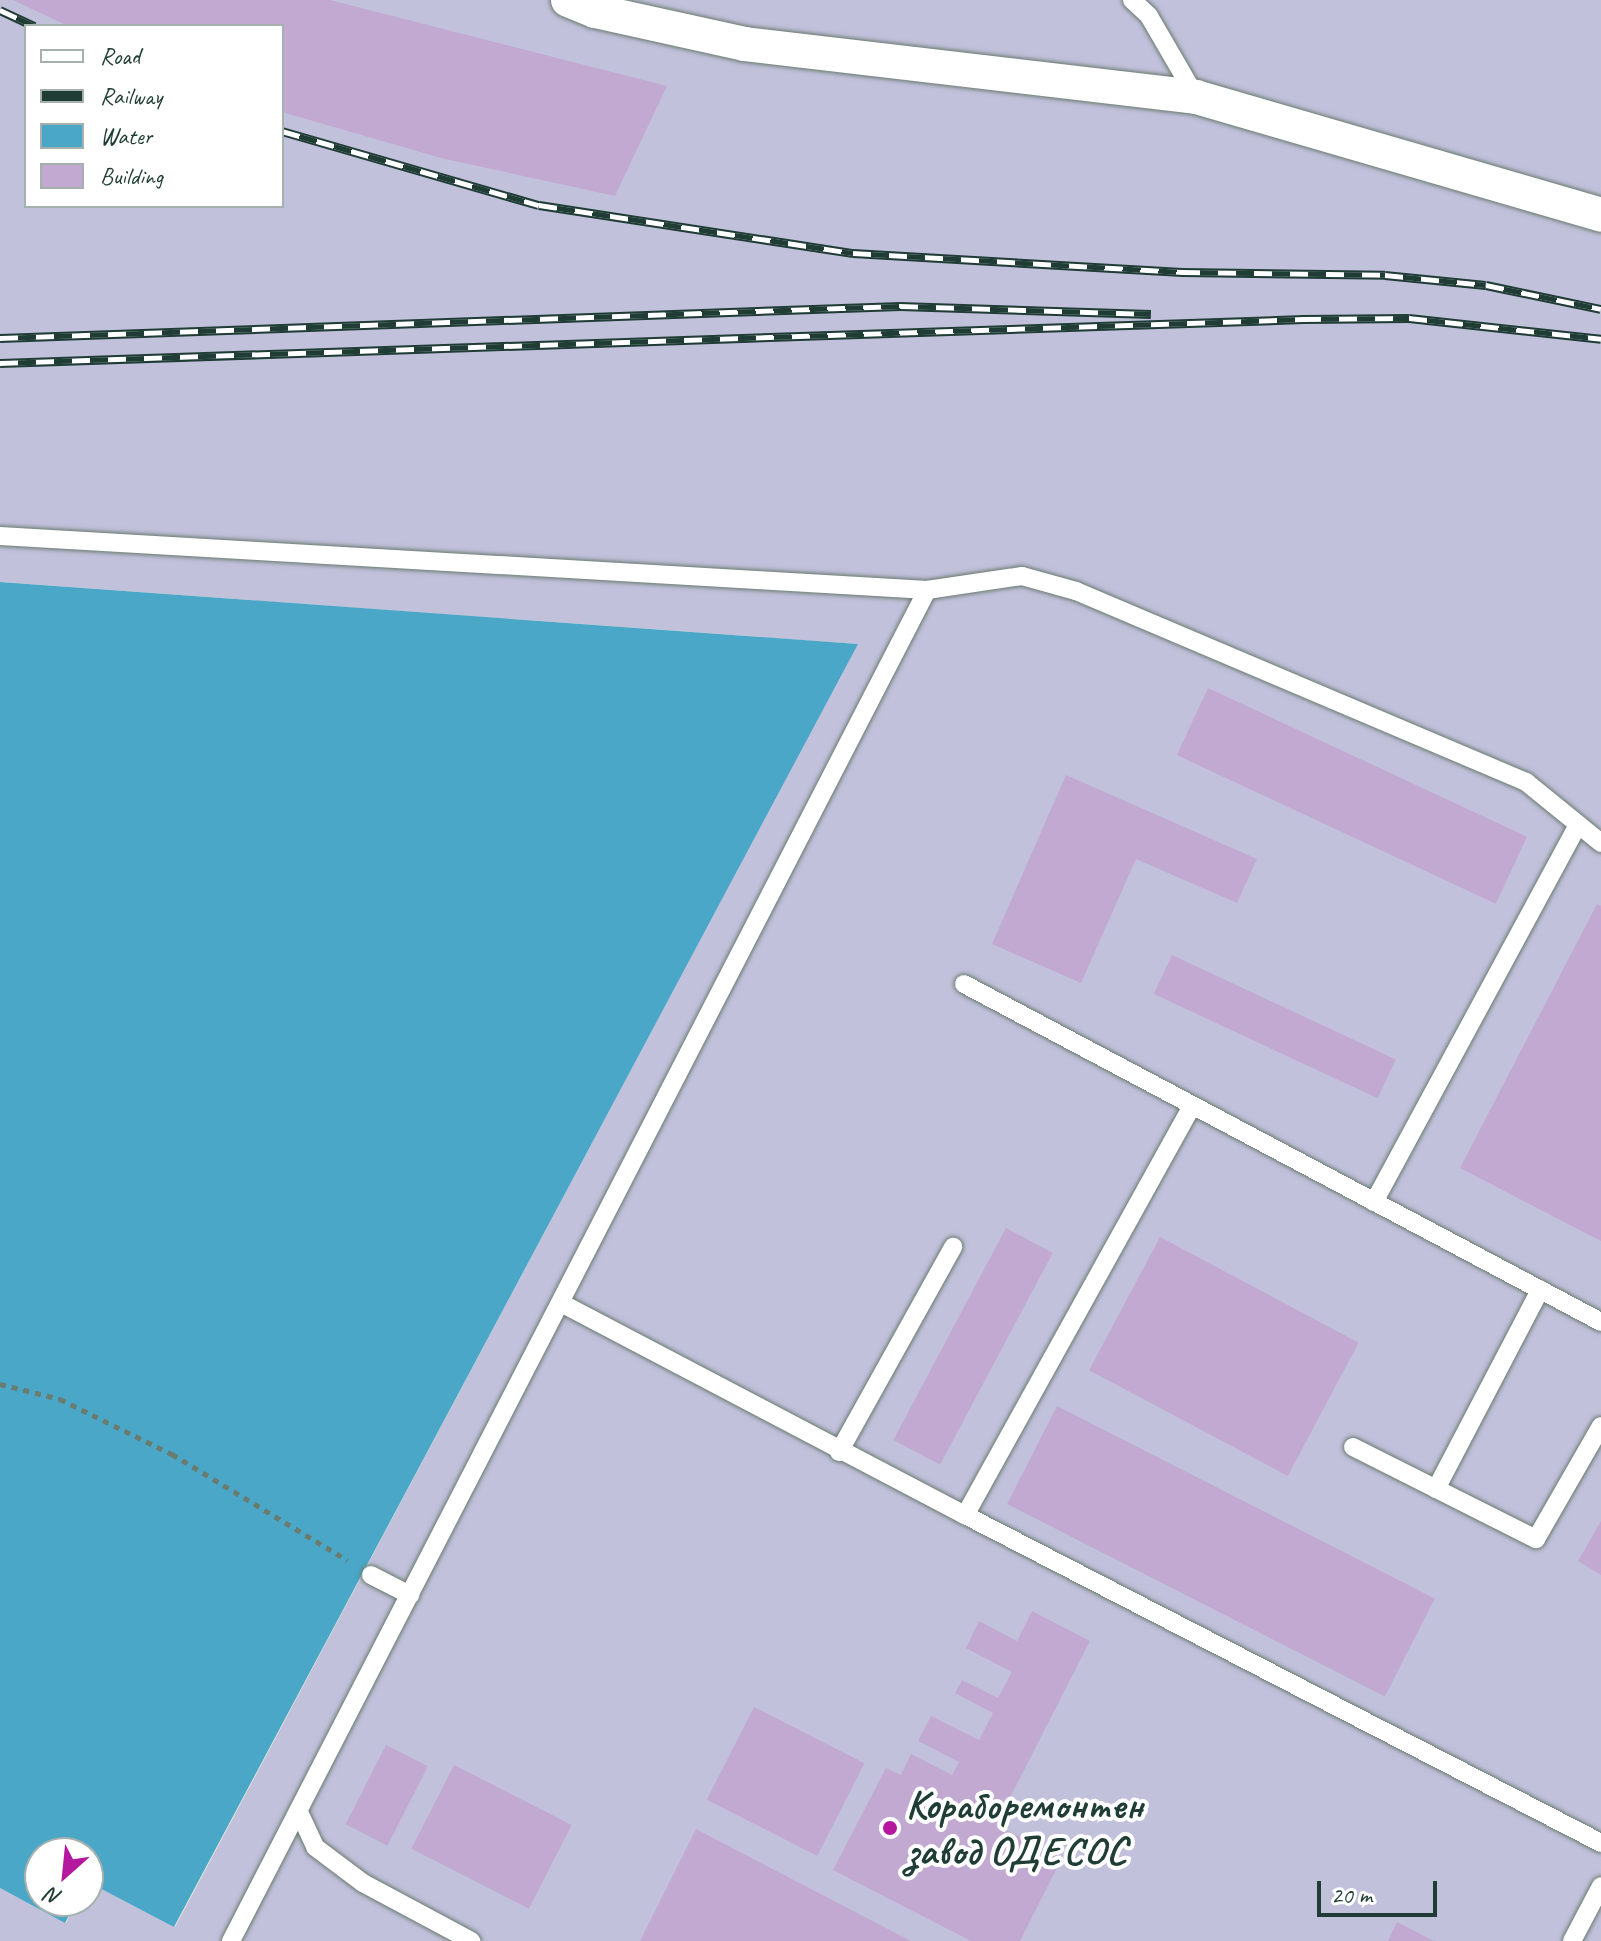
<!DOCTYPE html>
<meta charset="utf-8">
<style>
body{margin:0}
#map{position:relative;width:1601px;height:1941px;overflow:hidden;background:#f6eddc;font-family:Caveat,sans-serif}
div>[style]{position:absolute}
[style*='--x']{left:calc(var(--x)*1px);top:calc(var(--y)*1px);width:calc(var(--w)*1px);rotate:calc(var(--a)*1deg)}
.industrial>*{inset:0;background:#c2c1dc}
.water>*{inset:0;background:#4aa7c8}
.building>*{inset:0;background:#c1a9d2;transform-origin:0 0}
.path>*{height:5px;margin-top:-2.5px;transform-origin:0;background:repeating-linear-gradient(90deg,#6a7b6f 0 6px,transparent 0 12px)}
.roads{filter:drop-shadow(0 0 2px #6a7b6f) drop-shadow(0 0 2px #6a7b6f)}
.service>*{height:18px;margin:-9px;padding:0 9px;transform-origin:9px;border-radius:9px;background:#fff}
.minor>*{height:34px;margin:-17px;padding:0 17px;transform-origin:17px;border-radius:17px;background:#fff}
.rail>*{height:9px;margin-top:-4.5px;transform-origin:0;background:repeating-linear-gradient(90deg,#fff 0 18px,#1f3d34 0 36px);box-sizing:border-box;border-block:2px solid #1f3d34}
.dots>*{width:22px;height:22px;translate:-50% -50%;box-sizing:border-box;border:4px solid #fff;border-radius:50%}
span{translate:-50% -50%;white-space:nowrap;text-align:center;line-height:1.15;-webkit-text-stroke:8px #fff;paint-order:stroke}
.poi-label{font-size:40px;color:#1f3d34;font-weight:700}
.left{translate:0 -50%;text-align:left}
.legend{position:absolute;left:24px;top:24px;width:260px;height:184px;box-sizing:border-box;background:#fff;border:2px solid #a5b1ae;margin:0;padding:10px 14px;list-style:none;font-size:24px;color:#1f3d34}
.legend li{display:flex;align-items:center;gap:16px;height:40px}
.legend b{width:40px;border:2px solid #a5b1ae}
.north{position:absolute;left:24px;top:1837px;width:80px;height:80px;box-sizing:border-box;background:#fff;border:2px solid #a5b1ae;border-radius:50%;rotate:207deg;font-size:22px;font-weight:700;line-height:32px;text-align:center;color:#1f3d34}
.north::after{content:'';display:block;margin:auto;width:28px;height:36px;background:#b5179e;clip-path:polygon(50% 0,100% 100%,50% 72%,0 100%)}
.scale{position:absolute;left:1317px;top:1881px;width:120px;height:36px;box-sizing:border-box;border:4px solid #1f3d34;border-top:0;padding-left:10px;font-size:24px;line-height:28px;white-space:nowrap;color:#1f3d34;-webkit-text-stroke:6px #fff;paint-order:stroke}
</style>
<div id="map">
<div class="industrial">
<div style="clip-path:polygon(evenodd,0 0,1601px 0,1601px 1941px,0 1941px,0 1888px,66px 1923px,77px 1901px,88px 1901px,88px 1882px,175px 1927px,857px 644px,0 582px,0 0,26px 26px,282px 26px,282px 206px,26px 206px,26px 26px)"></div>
</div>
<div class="water">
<div style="clip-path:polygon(0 582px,858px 644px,174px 1927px,88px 1882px,88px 1853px,40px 1853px,40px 1901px,77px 1901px,65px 1923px,0 1888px)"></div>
</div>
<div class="building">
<div style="clip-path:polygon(13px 0,330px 0,667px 86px,615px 196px,441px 158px,282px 112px,282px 26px,68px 26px)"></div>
<div style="left:1208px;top:688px;width:352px;height:74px;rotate:25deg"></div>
<div style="clip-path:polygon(1066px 775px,1257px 859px,1237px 903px,1136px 859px,1081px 983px,992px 944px)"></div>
<div style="clip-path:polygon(1597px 904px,1601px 906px,1601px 1241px,1460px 1168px)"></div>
<div style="left:1172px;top:955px;width:247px;height:43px;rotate:25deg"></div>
<div style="left:1006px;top:1228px;width:53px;height:240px;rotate:28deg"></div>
<div style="left:1160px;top:1237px;width:225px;height:151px;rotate:28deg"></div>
<div style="left:1057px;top:1406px;width:424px;height:110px;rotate:27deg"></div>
<div style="clip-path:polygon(1601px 1521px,1601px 1575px,1578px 1561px)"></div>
<div style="clip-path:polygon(1032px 1611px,1090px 1641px,996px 1825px,1062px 1858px,1020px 1941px,971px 1941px,833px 1870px,886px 1768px,901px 1775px,911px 1754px,952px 1775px,959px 1762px,918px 1741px,931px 1716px,979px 1740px,993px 1713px,955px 1693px,962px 1680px,998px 1698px,1012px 1672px,966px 1648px,979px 1621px,1017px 1641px)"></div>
<div style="left:754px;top:1707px;width:124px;height:104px;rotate:27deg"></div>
<div style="left:386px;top:1745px;width:47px;height:89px;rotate:27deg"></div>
<div style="left:454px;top:1765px;width:132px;height:94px;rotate:27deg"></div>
<div style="clip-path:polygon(696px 1829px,911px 1941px,640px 1941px)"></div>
<div style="clip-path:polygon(1397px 1922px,1434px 1941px,1388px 1941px)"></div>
</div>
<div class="path">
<div style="--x:0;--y:1384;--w:62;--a:14"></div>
<div style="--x:60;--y:1399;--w:125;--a:26.2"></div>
<div style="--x:172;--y:1454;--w:205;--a:31.2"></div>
</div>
<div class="roads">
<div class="service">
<div style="--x:1132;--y:0;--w:23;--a:43"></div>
<div style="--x:1149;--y:16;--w:94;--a:59.9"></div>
<div style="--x:0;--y:536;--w:929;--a:3.33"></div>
<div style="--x:927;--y:590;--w:96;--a:-8.4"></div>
<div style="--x:1022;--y:576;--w:56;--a:15.5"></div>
<div style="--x:1076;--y:591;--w:489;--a:23"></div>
<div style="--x:1526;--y:782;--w:97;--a:39.1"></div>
<div style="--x:964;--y:984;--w:721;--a:27.95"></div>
<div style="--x:1192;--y:1106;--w:468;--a:119"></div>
<div style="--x:965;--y:1515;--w:716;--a:27.28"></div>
<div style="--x:1374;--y:1202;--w:429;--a:-61.6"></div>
<div style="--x:561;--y:1303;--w:456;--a:27.7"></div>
<div style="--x:1353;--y:1447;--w:205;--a:26.7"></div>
<div style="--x:1536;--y:1539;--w:130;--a:-60.1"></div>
<div style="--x:839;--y:1452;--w:235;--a:-60.9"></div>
<div style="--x:1436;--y:1489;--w:225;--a:-62.4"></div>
<div style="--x:371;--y:1575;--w:44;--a:27.1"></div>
<div style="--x:299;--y:1812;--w:38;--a:65"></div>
<div style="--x:315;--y:1847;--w:60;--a:36.9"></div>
<div style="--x:363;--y:1883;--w:123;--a:28.2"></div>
<div style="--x:231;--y:1941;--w:1520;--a:-62.74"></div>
<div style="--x:1572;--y:1941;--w:62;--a:-62.2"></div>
</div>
<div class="minor">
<div style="--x:568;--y:0;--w:29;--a:22"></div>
<div style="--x:595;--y:11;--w:154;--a:12.4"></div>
<div style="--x:745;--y:44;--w:454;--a:6.7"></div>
<div style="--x:1196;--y:97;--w:422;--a:16.2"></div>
</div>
</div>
<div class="rail">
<div style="--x:0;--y:10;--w:38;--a:25"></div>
<div style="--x:282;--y:131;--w:267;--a:16.1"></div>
<div style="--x:539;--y:205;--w:318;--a:8.7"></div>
<div style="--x:853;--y:253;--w:330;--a:3.3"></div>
<div style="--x:1182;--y:272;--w:203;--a:0.8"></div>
<div style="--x:1385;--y:275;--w:101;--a:5.7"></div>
<div style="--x:1486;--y:285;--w:117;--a:11.8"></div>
<div style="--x:0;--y:338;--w:901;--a:-2.04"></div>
<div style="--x:900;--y:306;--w:251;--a:1.8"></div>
<div style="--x:0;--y:363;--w:1304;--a:-1.93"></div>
<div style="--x:1303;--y:319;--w:106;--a:-0.5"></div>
<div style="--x:1409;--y:318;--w:193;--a:6.2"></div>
</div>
<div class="dots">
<div style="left:890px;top:1828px;background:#b5179e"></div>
</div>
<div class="poi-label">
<span class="left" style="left:906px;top:1828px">Кораборемонтен<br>завод ОДЕСОС</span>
</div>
<ul class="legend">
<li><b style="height:10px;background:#fff"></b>Road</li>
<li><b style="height:10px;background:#1f3d34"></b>Railway</li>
<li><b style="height:22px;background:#4aa7c8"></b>Water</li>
<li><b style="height:22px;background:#c1a9d2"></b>Building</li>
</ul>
<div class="north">N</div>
<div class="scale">20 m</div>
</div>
